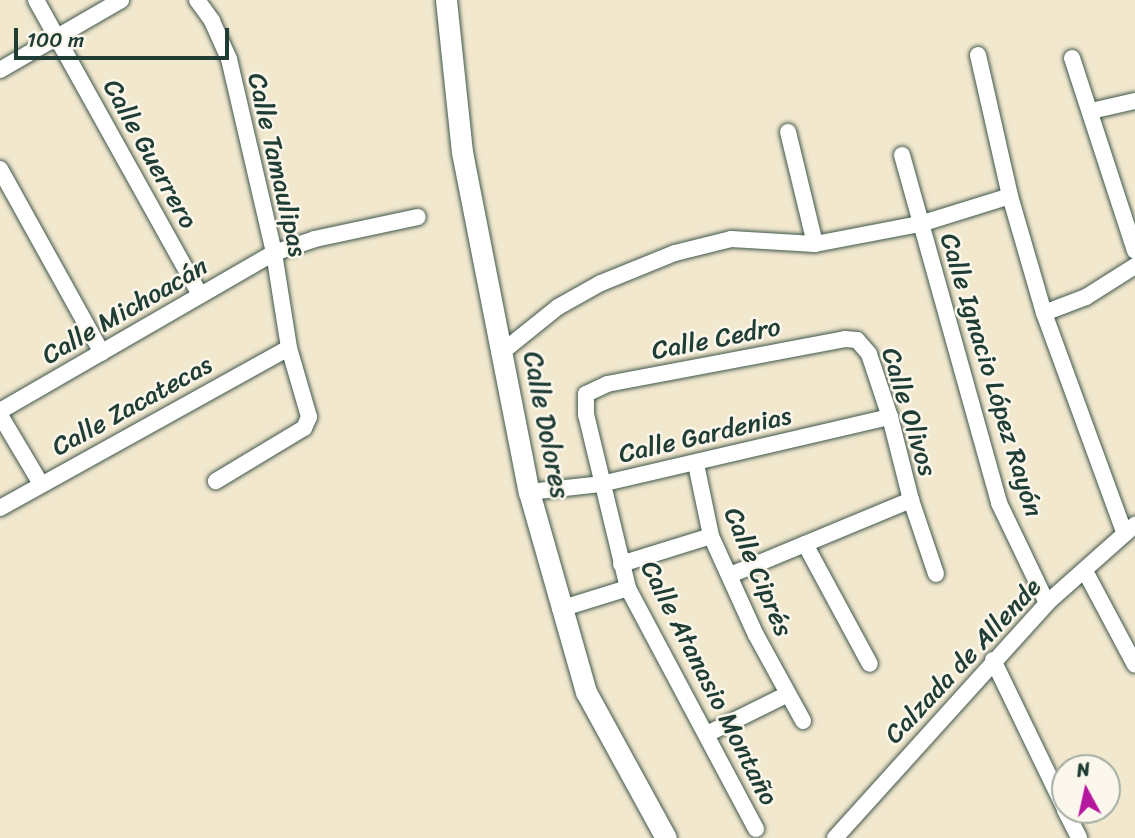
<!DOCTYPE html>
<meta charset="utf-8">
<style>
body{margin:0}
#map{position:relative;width:1135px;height:838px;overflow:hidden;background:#f2e8ce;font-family:Sriracha,sans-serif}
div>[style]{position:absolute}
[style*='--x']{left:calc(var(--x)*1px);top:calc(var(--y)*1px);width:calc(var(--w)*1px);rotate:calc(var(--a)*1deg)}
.roads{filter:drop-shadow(0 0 2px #3f574b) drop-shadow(0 0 2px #3f574b)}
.street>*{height:16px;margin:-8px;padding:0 8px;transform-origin:8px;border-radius:8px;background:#fff}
.secondary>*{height:21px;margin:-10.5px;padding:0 10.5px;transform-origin:10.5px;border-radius:10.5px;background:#fff}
span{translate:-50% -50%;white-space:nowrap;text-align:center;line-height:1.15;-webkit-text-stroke:5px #fbf7ec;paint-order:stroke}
.street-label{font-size:26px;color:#1f3d34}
.north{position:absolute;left:1051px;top:754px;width:70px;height:70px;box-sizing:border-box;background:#fbf7ec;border:2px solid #a3ada2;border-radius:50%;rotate:352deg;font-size:19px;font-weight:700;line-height:28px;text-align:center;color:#1f3d34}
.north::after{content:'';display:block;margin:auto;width:24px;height:32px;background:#b5179e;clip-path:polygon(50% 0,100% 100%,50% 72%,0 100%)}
.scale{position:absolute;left:14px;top:28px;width:215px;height:32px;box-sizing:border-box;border:4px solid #1f3d34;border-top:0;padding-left:9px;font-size:21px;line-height:24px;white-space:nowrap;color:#1f3d34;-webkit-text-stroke:5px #fbf7ec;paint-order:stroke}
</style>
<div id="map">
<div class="roads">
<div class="street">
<div style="--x:36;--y:0;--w:338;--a:60.9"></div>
<div style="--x:197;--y:0;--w:26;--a:54"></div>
<div style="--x:212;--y:21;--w:42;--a:65.9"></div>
<div style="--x:229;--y:59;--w:199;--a:76.9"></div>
<div style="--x:274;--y:253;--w:96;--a:81"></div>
<div style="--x:289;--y:348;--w:72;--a:73.8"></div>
<div style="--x:309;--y:417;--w:12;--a:114"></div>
<div style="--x:304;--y:428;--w:103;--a:148.9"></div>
<div style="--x:978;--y:55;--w:145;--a:77.2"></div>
<div style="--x:1010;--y:196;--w:122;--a:73.8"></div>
<div style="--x:1044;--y:313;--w:235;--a:69.9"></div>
<div style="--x:1072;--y:58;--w:203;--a:71.9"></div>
<div style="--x:0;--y:70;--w:140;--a:-30"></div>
<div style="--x:1091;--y:111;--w:45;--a:-12.8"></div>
<div style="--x:788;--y:132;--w:115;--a:76.4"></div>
<div style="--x:902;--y:155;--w:361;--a:74.4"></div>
<div style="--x:999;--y:503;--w:111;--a:64.4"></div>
<div style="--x:0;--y:169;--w:210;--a:61"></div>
<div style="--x:1044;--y:313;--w:45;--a:-20.9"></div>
<div style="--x:1086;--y:297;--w:58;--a:-32.3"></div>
<div style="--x:502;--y:352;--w:72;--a:-38.8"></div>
<div style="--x:558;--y:307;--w:49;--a:-29.2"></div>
<div style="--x:601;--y:283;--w:80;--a:-22.1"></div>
<div style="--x:675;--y:253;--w:58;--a:-14"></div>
<div style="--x:731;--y:239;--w:84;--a:3.4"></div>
<div style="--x:815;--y:244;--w:107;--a:-10.8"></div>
<div style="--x:920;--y:224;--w:94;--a:-17.3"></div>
<div style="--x:0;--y:411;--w:316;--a:-30"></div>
<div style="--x:274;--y:253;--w:43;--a:-18.9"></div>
<div style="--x:315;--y:239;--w:105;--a:-12.1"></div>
<div style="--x:0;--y:415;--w:80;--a:59.3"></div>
<div style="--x:696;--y:464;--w:74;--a:78.2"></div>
<div style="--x:711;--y:536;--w:109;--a:65.6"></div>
<div style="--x:756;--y:635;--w:98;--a:61.3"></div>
<div style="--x:529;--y:492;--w:72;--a:-6.3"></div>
<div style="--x:601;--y:484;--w:297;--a:-13.1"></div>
<div style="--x:0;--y:508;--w:330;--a:-29"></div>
<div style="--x:805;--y:544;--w:136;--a:61.6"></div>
<div style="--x:621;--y:564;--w:94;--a:-17.3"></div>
<div style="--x:1085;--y:571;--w:106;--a:62"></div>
<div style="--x:730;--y:575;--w:196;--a:-22.5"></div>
<div style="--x:560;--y:609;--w:71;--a:-17.2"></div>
<div style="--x:993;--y:660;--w:165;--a:64.2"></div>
<div style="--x:707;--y:734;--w:88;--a:-26.3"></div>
<div style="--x:1065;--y:810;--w:31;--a:63"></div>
<div style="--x:756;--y:829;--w:273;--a:-118"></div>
<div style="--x:628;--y:588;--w:178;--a:-103.6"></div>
<div style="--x:586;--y:415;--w:21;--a:-90"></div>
<div style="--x:586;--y:394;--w:23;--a:-25"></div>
<div style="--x:607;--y:384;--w:242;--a:-10.7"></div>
<div style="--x:845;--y:339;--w:12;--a:5"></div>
<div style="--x:857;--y:340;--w:18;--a:49"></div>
<div style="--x:869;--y:354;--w:66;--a:71.6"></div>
<div style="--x:890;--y:417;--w:86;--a:75.8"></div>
<div style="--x:911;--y:500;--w:78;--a:71.3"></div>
<div style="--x:835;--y:838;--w:316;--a:-47.9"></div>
<div style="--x:1047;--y:603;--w:118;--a:-41.6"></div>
</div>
<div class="secondary">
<div style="--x:446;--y:0;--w:153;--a:84"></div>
<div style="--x:462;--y:152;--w:347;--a:78.9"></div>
<div style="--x:529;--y:492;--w:208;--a:74.1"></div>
<div style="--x:586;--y:692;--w:166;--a:61.3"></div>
</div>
</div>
<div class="street-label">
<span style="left:150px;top:154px;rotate:61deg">Calle Guerrero</span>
<span style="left:277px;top:165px;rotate:77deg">Calle Tamaulipas</span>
<span style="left:125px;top:311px;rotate:-30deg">Calle Michoacán</span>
<span style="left:716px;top:339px;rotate:-11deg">Calle Cedro</span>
<span style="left:991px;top:375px;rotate:73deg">Calle Ignacio López Rayón</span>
<span style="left:132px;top:406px;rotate:-29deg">Calle Zacatecas</span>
<span style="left:909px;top:412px;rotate:73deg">Calle Olivos</span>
<span style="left:546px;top:425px;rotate:79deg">Calle Dolores</span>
<span style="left:705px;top:435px;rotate:-13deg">Calle Gardenias</span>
<span style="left:758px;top:572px;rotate:67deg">Calle Ciprés</span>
<span style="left:963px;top:661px;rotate:-47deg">Calzada de Allende</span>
<span style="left:709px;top:683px;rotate:63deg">Calle Atanasio Montaño</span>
</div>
<div class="north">N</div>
<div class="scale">100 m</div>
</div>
